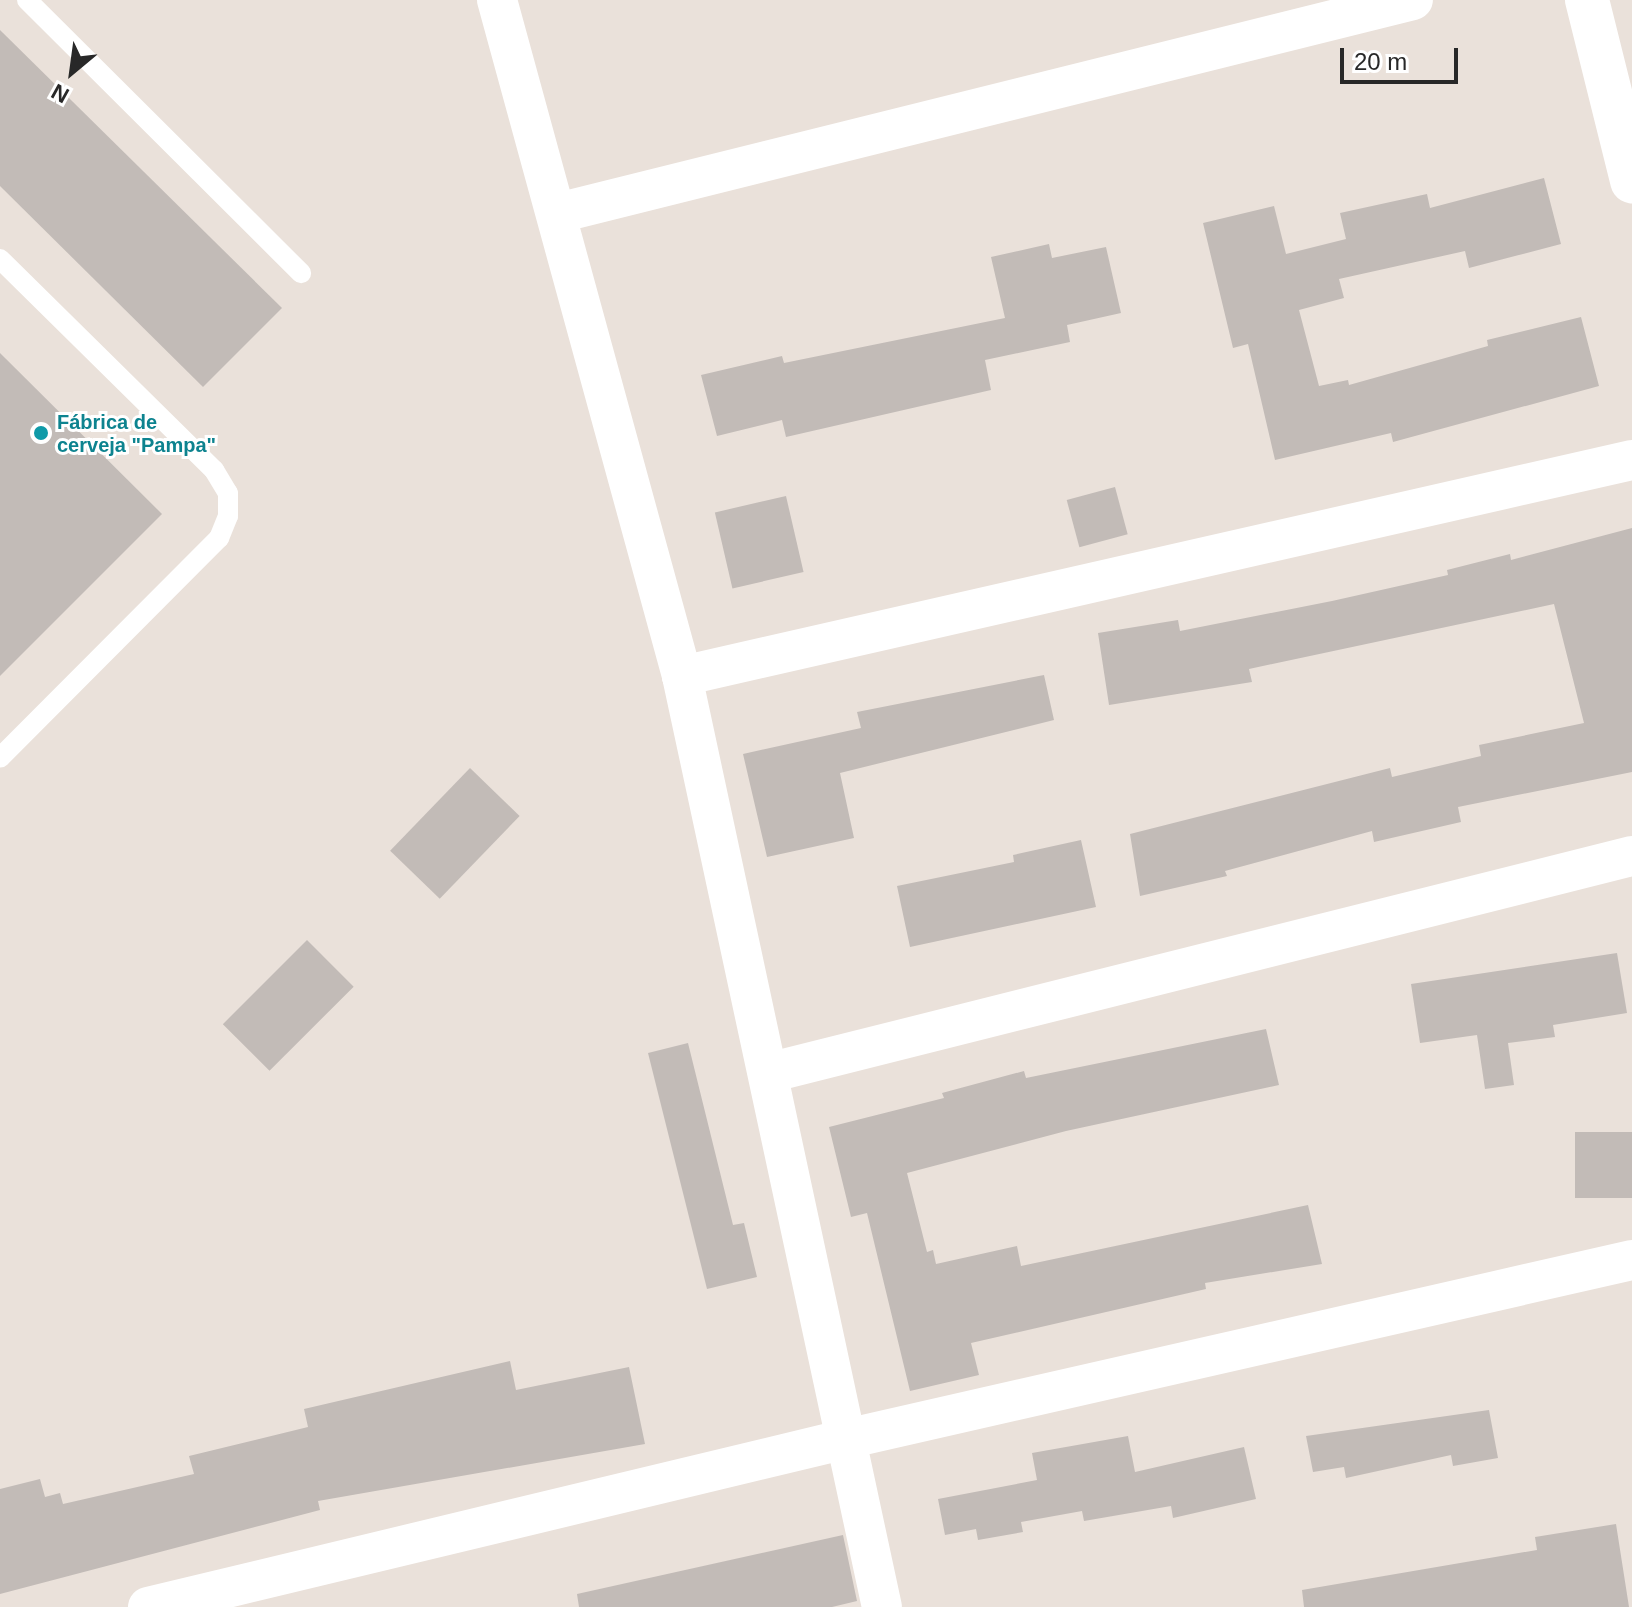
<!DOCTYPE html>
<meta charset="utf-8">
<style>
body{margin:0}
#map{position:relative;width:1632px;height:1607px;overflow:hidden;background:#eae1da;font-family:Helvetica,sans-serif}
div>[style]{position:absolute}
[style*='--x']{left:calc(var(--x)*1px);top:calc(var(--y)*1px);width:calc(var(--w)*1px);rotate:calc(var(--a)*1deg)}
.building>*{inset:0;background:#c2bbb7;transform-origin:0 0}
.lane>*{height:20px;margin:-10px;padding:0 10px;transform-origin:10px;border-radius:10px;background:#fff}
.street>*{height:40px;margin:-20px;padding:0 20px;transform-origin:20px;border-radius:20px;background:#fff}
.secondary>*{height:44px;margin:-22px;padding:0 22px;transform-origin:22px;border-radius:22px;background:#fff}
.dots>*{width:22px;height:22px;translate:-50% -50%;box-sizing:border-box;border:4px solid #fff;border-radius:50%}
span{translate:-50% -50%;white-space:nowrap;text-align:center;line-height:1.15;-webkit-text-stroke:6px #fff;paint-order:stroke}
.culture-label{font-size:20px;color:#0d838f;font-weight:700}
.left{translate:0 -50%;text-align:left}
.north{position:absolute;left:32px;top:32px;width:80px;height:80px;-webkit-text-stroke:6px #fff;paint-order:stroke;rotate:209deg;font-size:22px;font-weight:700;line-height:32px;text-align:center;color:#282828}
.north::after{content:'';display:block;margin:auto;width:28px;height:36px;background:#282828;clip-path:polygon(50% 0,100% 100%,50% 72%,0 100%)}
.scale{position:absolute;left:1340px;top:48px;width:118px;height:36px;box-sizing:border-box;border:4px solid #282828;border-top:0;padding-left:10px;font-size:24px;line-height:28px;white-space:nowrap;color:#282828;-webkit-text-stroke:6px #fff;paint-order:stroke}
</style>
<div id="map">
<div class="building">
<div style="clip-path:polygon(0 30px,282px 308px,203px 387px,0 186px)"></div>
<div style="clip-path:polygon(1544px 178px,1561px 244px,1469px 268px,1465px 251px,1339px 279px,1344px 298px,1299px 310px,1319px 386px,1348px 380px,1349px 385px,1488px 346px,1487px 340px,1581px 317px,1599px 386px,1393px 442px,1391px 433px,1275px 460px,1248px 344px,1233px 348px,1203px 223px,1274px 206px,1286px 254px,1346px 239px,1340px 213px,1427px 194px,1430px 208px)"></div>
<div style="clip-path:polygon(1049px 244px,1052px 258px,1106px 247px,1121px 313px,1067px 325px,1070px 342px,985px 360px,991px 390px,786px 437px,782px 420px,717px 436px,701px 375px,782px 356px,784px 363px,1005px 318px,991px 257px)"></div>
<div style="clip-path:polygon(0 353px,162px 514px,0 676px)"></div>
<div style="left:1115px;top:487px;width:49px;height:50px;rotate:75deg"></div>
<div style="left:786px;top:496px;width:78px;height:73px;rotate:77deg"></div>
<div style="clip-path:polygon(1632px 528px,1632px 772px,1458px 807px,1461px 822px,1374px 842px,1372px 831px,1225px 871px,1227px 876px,1140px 896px,1130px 834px,1390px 768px,1392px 777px,1481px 756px,1479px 745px,1584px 723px,1554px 604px,1249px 669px,1252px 682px,1109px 705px,1098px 633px,1178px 620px,1180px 631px,1332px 601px,1448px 575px,1447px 570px,1510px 554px,1511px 560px)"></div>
<div style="clip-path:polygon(1044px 675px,1054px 720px,840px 773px,854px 838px,767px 857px,743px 754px,861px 728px,857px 712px)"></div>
<div style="left:470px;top:768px;width:69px;height:115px;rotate:44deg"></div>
<div style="clip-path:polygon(1081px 840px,1096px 907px,910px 947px,897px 886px,1014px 862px,1013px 855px)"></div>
<div style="left:307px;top:940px;width:66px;height:119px;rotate:45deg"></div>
<div style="clip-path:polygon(1617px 953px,1627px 1013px,1553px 1025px,1555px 1037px,1508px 1043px,1514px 1085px,1485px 1089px,1477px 1035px,1420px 1043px,1411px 984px)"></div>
<div style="clip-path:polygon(1266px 1029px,1279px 1085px,1066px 1131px,907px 1173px,927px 1252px,933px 1250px,936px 1264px,1017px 1246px,1021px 1266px,1308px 1205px,1322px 1264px,1205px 1283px,1206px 1289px,971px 1343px,979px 1375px,910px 1391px,867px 1213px,851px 1217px,829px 1127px,944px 1098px,942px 1093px,1024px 1071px,1026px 1078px)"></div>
<div style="clip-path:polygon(688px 1043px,733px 1225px,744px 1223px,757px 1277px,707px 1289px,648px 1053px)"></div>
<div style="left:1632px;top:1132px;width:66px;height:57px;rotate:90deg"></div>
<div style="clip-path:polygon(510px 1361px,516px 1390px,629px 1367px,645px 1444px,318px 1501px,320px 1510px,0 1594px,0 1489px,40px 1479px,45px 1497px,60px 1493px,63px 1504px,194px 1474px,189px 1456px,308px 1427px,304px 1409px)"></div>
<div style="clip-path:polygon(1489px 1410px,1498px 1458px,1453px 1466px,1451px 1455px,1346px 1478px,1344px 1467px,1313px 1472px,1306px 1436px)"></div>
<div style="clip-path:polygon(1128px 1436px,1135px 1472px,1244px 1447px,1256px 1499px,1173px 1518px,1171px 1506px,1084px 1521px,1082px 1511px,1021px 1522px,1023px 1532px,978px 1540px,976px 1529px,945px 1535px,938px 1499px,1037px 1480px,1032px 1453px)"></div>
<div style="clip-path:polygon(1616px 1524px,1629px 1607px,1304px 1607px,1302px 1590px,1537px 1550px,1535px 1537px)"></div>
<div style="clip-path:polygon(843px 1535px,857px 1601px,832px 1607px,579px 1607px,577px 1594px)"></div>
</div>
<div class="lane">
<div style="--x:27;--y:0;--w:387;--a:44.9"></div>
<div style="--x:0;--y:259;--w:301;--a:44.6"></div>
<div style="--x:214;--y:470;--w:27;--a:59"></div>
<div style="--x:228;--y:493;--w:23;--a:90"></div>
<div style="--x:228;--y:516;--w:24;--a:112"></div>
<div style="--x:219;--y:538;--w:310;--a:134.9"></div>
</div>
<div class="street">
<div style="--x:497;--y:0;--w:701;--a:74.69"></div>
<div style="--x:682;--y:676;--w:952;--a:77.88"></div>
<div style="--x:558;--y:213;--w:881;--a:-13.99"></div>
<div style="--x:682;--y:676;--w:974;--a:-12.81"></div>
<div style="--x:768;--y:1073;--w:891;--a:-14.1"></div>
<div style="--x:148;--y:1607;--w:718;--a:-13.53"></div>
<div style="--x:846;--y:1439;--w:806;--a:-12.83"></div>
</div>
<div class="secondary">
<div style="--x:1587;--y:0;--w:187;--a:76"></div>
</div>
<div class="dots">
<div style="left:41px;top:433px;background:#0f9aa8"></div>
</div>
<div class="culture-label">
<span class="left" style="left:57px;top:434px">Fábrica de<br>cerveja "Pampa"</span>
</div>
<div class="north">N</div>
<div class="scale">20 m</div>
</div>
